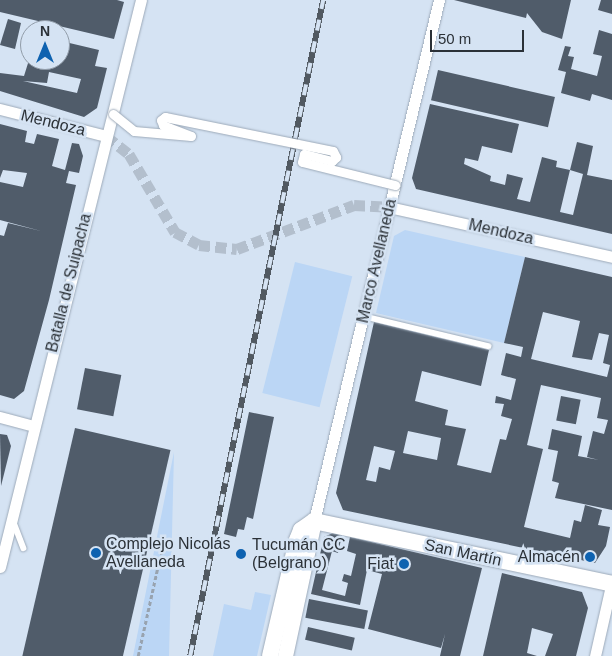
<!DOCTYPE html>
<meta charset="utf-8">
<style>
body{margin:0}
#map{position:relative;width:612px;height:656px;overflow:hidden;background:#d5e3f3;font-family:Helvetica,sans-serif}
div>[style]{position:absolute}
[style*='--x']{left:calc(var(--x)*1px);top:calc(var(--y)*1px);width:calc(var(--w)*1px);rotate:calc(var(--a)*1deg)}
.green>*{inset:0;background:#bbd6f5;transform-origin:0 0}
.building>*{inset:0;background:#505c6a;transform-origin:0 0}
.minor-tunnel>*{height:11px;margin-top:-5.5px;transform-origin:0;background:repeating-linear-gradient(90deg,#b3bfcd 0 11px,transparent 0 16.5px)}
.path>*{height:2.5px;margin-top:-1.25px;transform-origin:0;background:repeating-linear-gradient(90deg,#98a3af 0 4px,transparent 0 6.5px)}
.roads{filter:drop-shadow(0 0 1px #9daab9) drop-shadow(0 0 1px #9daab9)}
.service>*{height:5.5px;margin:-2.75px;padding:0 2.75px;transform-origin:2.75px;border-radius:2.75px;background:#fff}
.minor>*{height:11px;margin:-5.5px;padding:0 5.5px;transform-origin:5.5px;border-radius:5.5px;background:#fff}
.tertiary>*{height:15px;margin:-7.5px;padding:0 7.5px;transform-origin:7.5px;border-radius:7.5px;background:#fff}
.secondary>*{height:16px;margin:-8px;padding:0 8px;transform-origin:8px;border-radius:8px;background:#fff}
.rail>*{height:5.5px;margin-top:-2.75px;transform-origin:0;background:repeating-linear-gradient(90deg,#d5e3f3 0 11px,#515961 0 22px);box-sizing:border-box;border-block:1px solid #515961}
.bridges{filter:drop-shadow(0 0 1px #9daab9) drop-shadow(0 0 1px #9daab9)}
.pedestrian-bridge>*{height:9px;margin:-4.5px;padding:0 4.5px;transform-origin:4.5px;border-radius:4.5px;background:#fff}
.dots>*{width:14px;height:14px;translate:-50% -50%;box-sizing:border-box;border:2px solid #d5e3f3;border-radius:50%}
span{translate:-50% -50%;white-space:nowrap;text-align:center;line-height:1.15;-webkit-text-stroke:5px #d5e3f3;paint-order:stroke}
.street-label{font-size:16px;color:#2b3137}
.poi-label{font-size:16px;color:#2b3137}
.left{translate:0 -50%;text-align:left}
.right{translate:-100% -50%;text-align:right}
.north{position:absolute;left:20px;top:20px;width:50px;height:50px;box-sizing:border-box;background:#d5e3f3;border:1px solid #919ca8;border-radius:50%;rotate:0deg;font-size:14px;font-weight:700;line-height:20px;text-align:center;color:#2b3137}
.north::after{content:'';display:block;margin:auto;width:18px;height:22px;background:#0e62b0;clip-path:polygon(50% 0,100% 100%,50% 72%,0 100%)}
.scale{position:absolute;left:430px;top:30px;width:94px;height:22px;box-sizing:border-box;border:2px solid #2b3137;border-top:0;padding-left:6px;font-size:15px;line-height:18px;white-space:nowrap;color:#2b3137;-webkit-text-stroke:4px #d5e3f3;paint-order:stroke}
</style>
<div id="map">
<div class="green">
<div style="clip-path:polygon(405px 230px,525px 257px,504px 343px,376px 313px,394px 236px)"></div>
<div style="left:295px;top:262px;width:59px;height:135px;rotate:14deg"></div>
<div style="clip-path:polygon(174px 452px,169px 656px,133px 656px)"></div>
<div style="clip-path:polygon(255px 592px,271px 595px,257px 656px,213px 656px,224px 604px,251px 610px)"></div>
</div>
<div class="building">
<div style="clip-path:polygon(0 0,117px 0,124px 2px,114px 39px,0 12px)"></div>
<div style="clip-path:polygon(454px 0,571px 0,562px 39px,542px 32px,527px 13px,526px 18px)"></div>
<div style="clip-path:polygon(601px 0,612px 0,612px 14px,598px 10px)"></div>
<div style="clip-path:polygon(8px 19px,21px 23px,15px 49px,0 45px)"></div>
<div style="clip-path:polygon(599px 30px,612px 34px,612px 100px,592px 94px,590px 101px,561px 93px,566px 72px,558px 70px,565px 46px,571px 47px,568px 56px,574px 57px,571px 69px,597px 76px,602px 56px,593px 54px)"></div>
<div style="clip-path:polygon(evenodd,61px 41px,99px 50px,95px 66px,107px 68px,97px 108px,84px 117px,0 91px,0 73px,24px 76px,29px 60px,60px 60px,61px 41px,49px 72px,81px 79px,77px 93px,23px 81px,47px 83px,49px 72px)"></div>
<div style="left:438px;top:70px;width:120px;height:31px;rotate:13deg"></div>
<div style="clip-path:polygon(430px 104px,519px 124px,512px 153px,482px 146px,478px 161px,465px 158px,464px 164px,491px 176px,490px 181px,505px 185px,507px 174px,523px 178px,517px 199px,530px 202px,542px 157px,557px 161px,556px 167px,570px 170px,560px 212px,573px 215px,583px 174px,570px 170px,577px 142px,593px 146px,587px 175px,612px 180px,612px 234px,416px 189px,412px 178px)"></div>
<div style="clip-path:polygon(0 124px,27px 131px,25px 142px,34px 144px,37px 134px,59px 139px,52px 166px,65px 170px,72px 143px,79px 144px,83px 156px,79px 173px,69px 171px,66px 183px,76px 185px,49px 300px,24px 391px,14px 399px,0 395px,0 235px,4px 236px,8px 223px,41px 231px,0 220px,0 182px,23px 187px,27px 173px,3px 170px,0 178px)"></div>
<div style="clip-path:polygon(evenodd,525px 257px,612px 277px,612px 510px,555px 498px,559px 483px,552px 481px,558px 451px,548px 449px,552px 429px,582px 436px,578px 456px,599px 460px,587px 457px,593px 431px,604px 434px,608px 420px,597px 418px,601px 398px,541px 385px,527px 445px,543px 449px,524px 527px,570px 538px,574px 520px,581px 522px,585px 505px,602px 510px,598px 525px,610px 527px,606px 546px,595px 563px,343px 510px,336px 493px,374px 322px,489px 350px,481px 386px,422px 371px,415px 401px,448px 410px,445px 425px,466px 429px,457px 465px,491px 473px,500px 439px,506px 440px,512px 419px,501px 416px,504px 404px,495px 403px,496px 396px,511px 400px,516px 379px,501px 375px,506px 353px,521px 357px,523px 347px,504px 343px,525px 257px,543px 312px,580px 321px,572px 357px,592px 360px,599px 333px,609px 335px,603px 363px,610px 365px,607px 377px,531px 359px,543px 312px,525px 257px,408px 431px,441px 438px,437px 460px,403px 453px,408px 431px,525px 257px,374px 446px,395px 451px,390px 470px,379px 467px,376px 482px,366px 480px,374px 446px)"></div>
<div style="left:85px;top:368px;width:37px;height:42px;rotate:11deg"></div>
<div style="left:561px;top:396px;width:20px;height:25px;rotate:11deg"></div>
<div style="clip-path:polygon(249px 412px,274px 417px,253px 519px,247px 517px,244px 530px,238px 529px,236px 537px,224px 534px)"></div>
<div style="left:75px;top:428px;width:98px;height:234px;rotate:13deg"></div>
<div style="clip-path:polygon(0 434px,7px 435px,11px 446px,1px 486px)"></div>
<div style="clip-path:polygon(333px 533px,342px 535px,338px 553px,332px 551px,322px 590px,345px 596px,348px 583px,342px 581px,344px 574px,351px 576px,356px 554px,347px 551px,350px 537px,482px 568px,460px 656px,440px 656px,445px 634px,441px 648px,368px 629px,382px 574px,367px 570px,360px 605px,311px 594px,324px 537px)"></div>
<div style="clip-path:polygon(502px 573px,582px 592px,588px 608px,576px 656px,545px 656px,553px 634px,532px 628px,527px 653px,537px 656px,483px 656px)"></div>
<div style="left:309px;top:599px;width:60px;height:19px;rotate:11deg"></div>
<div style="left:308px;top:627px;width:48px;height:13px;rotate:13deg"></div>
</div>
<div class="minor-tunnel">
<div style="--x:106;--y:136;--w:29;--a:38"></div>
<div style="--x:129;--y:154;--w:91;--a:59.5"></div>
<div style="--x:175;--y:232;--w:27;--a:28"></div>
<div style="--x:199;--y:245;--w:38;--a:6"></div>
<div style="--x:237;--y:249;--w:125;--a:-20.6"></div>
<div style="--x:354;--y:205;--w:35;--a:3"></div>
</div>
<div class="path">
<div style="--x:138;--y:656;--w:111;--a:-77.5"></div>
</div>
<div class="roads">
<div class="service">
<div style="--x:363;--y:316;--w:129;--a:13.5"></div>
<div style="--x:13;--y:520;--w:30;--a:69"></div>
</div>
<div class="minor">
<div style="--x:0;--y:109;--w:109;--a:14.3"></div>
<div style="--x:389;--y:207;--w:229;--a:12.6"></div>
<div style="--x:0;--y:417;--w:34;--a:15"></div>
<div style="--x:314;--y:521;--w:536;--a:-76.51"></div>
<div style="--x:0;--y:567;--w:584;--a:-76.04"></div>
<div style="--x:595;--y:656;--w:77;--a:-77.2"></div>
</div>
<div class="tertiary">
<div style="--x:285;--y:656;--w:138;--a:-77.9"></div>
</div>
<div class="secondary">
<div style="--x:270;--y:656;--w:119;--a:-76.9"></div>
<div style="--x:297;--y:540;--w:11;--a:-68"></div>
<div style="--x:301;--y:530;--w:16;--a:-35"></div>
<div style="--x:314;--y:521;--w:305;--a:11.9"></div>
</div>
</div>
<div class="rail">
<div style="--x:190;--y:656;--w:669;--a:-78.54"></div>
</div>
<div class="bridges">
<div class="pedestrian-bridge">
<div style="--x:113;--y:114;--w:27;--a:39"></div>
<div style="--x:134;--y:131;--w:57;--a:5"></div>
<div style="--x:191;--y:136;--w:30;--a:-159"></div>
<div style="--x:163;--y:125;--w:5;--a:-112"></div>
<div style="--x:161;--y:120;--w:5;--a:-37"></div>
<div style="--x:165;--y:117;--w:171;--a:11.4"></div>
<div style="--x:333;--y:151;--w:7;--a:63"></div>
<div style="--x:336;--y:157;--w:6;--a:135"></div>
<div style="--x:332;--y:161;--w:29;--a:-166"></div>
<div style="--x:304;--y:154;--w:8;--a:104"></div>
<div style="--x:302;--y:162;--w:96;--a:13.9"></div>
</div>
</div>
<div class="dots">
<div style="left:96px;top:553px;background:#0e62b0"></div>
<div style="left:241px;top:554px;background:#0e62b0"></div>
<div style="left:590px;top:557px;background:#0e62b0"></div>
<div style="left:404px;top:564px;background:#0e62b0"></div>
</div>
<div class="street-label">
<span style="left:53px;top:123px;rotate:14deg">Mendoza</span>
<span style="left:501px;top:232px;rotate:13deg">Mendoza</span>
<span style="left:377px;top:261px;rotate:-77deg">Marco Avellaneda</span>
<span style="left:69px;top:283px;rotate:-76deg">Batalla de Suipacha</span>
<span style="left:463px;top:553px;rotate:12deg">San Martín</span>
</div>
<div class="poi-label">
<span class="left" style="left:106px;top:553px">Complejo Nicolás<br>Avellaneda</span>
<span class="left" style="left:252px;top:554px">Tucumán CC<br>(Belgrano)</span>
<span class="right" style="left:580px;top:557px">Almacén</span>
<span class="right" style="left:394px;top:564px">Fiat</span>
</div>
<div class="north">N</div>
<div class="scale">50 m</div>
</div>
